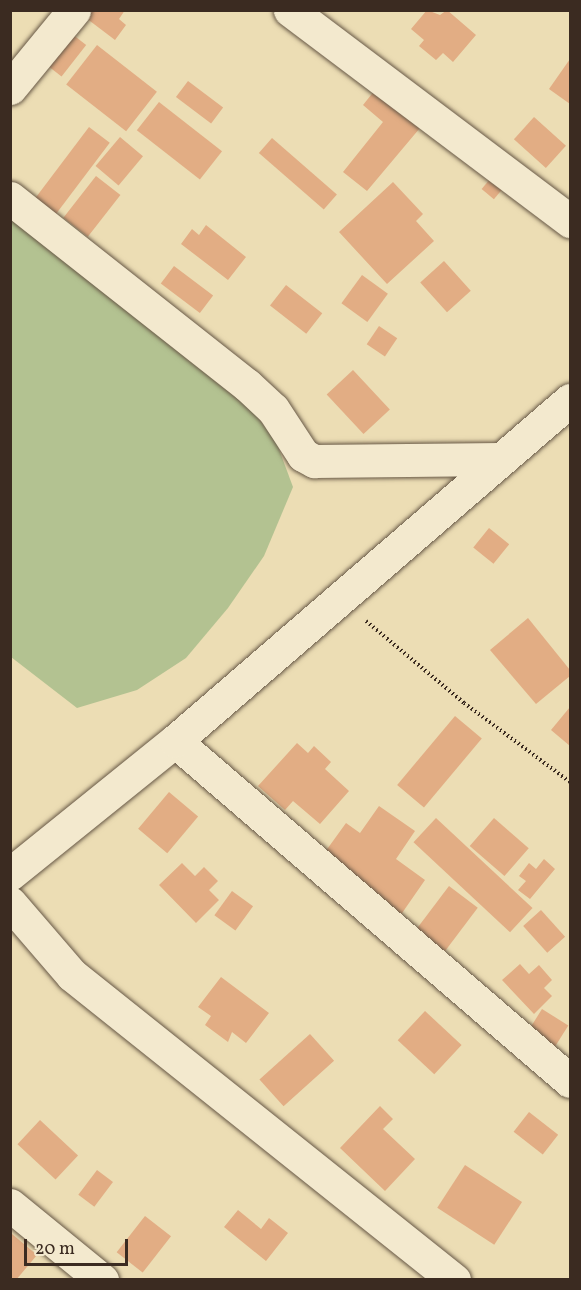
<!DOCTYPE html>
<style>
body{margin:0}
#map{position:relative;width:581px;height:1290px;overflow:hidden;background:#ecddb4;font-family:Vollkorn,serif}
div>[style]{position:absolute}
[style*='--x']{left:calc(var(--x)*1px);top:calc(var(--y)*1px);width:calc(var(--w)*1px);rotate:calc(var(--a)*1deg)}
.green>*{inset:0;background:#b3c291}
.building>*{inset:0;background:#e2ad84;transform-origin:0 0}
.path>*{height:4px;margin-top:-2px;transform-origin:0;background:repeating-linear-gradient(90deg,#3b2b21 0 1.5px,transparent 0 4.5px)}
.roads{filter:drop-shadow(0 0 2px #675846) drop-shadow(0 0 2px #675846)}
.minor>*{height:33px;margin:-16.5px;padding:0 16.5px;transform-origin:16.5px;border-radius:16.5px;background:#f3e9ce}
.tertiary>*{height:33px;margin:-16.5px;padding:0 16.5px;transform-origin:16.5px;border-radius:16.5px;background:#f3e9ce}
span{translate:-50% -50%;white-space:nowrap;text-align:center;line-height:1.15;-webkit-text-stroke:6px #f3e9ce;paint-order:stroke}
.frame{position:absolute;inset:0;border:12px solid #3b2b21;pointer-events:none}
.scale{position:absolute;left:24px;top:1239px;width:104px;height:27px;box-sizing:border-box;border:3px solid #3b2b21;border-top:0;padding-left:8px;font-size:18px;line-height:21px;white-space:nowrap;color:#3b2b21;-webkit-text-stroke:4px #f3e9ce;paint-order:stroke}
</style>
<div id="map">
<div class="green">
<div style="clip-path:polygon(10px 219px,254px 412px,277px 444px,293px 487px,264px 556px,228px 608px,186px 658px,137px 690px,77px 708px,11px 657px)"></div>
</div>
<div class="building">
<div style="clip-path:polygon(91px 10px,125px 10px,119px 19px,126px 25px,115px 40px,86px 18px)"></div>
<div style="clip-path:polygon(427px 10px,440px 15px,447px 10px,476px 35px,453px 62px,443px 53px,436px 60px,419px 46px,424px 40px,411px 29px)"></div>
<div style="left:72px;top:34px;width:18px;height:40px;rotate:38deg"></div>
<div style="left:97px;top:45px;width:76px;height:50px;rotate:38deg"></div>
<div style="clip-path:polygon(570px 59px,570px 104px,549px 89px)"></div>
<div style="left:188px;top:81px;width:44px;height:20px;rotate:37deg"></div>
<div style="clip-path:polygon(379px 85px,425px 122px,367px 191px,343px 172px,383px 122px,363px 105px)"></div>
<div style="left:159px;top:102px;width:80px;height:36px;rotate:38deg"></div>
<div style="left:534px;top:117px;width:43px;height:30px;rotate:42deg"></div>
<div style="left:89px;top:127px;width:26px;height:95px;rotate:37deg"></div>
<div style="left:120px;top:137px;width:30px;height:38px;rotate:40deg"></div>
<div style="left:272px;top:138px;width:86px;height:20px;rotate:41deg"></div>
<div style="left:96px;top:176px;width:31px;height:53px;rotate:38deg"></div>
<div style="left:490px;top:179px;width:16px;height:13px;rotate:40deg"></div>
<div style="clip-path:polygon(393px 182px,423px 214px,416px 221px,434px 241px,387px 284px,339px 232px)"></div>
<div style="clip-path:polygon(206px 225px,246px 257px,228px 280px,181px 244px,192px 229px,199px 235px)"></div>
<div style="left:444px;top:261px;width:40px;height:32px;rotate:48deg"></div>
<div style="left:174px;top:266px;width:49px;height:22px;rotate:37deg"></div>
<div style="left:362px;top:275px;width:32px;height:35px;rotate:36deg"></div>
<div style="left:286px;top:285px;width:46px;height:26px;rotate:38deg"></div>
<div style="left:379px;top:326px;width:22px;height:22px;rotate:34deg"></div>
<div style="left:353px;top:370px;width:54px;height:36px;rotate:47deg"></div>
<div style="left:489px;top:528px;width:26px;height:25px;rotate:39deg"></div>
<div style="clip-path:polygon(528px 618px,570px 670px,570px 676px,536px 704px,490px 650px)"></div>
<div style="clip-path:polygon(570px 707px,570px 746px,551px 730px)"></div>
<div style="left:455px;top:716px;width:35px;height:90px;rotate:40deg"></div>
<div style="clip-path:polygon(297px 743px,308px 753px,314px 746px,331px 762px,325px 769px,349px 791px,320px 824px,293px 801px,285px 810px,258px 786px)"></div>
<div style="left:169px;top:792px;width:38px;height:48px;rotate:40deg"></div>
<div style="clip-path:polygon(379px 806px,415px 831px,396px 859px,425px 880px,400px 916px,320px 859px,346px 823px,360px 833px)"></div>
<div style="left:436px;top:818px;width:132px;height:33px;rotate:43deg"></div>
<div style="left:494px;top:818px;width:46px;height:37px;rotate:41deg"></div>
<div style="clip-path:polygon(544px 859px,555px 869px,530px 899px,518px 890px,526px 881px,519px 876px,529px 863px,536px 869px)"></div>
<div style="clip-path:polygon(182px 863px,195px 876px,204px 867px,218px 881px,209px 890px,219px 900px,196px 923px,159px 885px)"></div>
<div style="left:449px;top:886px;width:36px;height:58px;rotate:37deg"></div>
<div style="left:232px;top:891px;width:26px;height:30px;rotate:36deg"></div>
<div style="left:541px;top:910px;width:36px;height:24px;rotate:48deg"></div>
<div style="clip-path:polygon(520px 964px,529px 974px,539px 965px,552px 980px,544px 988px,552px 996px,534px 1014px,502px 980px)"></div>
<div style="clip-path:polygon(221px 977px,269px 1013px,246px 1043px,232px 1032px,228px 1042px,205px 1025px,211px 1016px,198px 1007px)"></div>
<div style="left:542px;top:1009px;width:31px;height:26px;rotate:32deg"></div>
<div style="left:425px;top:1011px;width:50px;height:40px;rotate:43deg"></div>
<div style="left:310px;top:1034px;width:36px;height:68px;rotate:48deg"></div>
<div style="clip-path:polygon(380px 1106px,393px 1119px,383px 1129px,415px 1159px,385px 1191px,340px 1148px)"></div>
<div style="left:529px;top:1112px;width:37px;height:25px;rotate:38deg"></div>
<div style="left:40px;top:1120px;width:52px;height:33px;rotate:43deg"></div>
<div style="left:465px;top:1165px;width:68px;height:51px;rotate:33deg"></div>
<div style="left:97px;top:1170px;width:20px;height:31px;rotate:37deg"></div>
<div style="clip-path:polygon(238px 1210px,261px 1229px,269px 1218px,288px 1233px,266px 1261px,224px 1227px)"></div>
<div style="left:145px;top:1216px;width:33px;height:46px;rotate:38deg"></div>
<div style="clip-path:polygon(12px 1234px,37px 1255px,16px 1280px,10px 1280px)"></div>
</div>
<div class="path">
<div style="--x:366;--y:621;--w:128;--a:39.9"></div>
<div style="--x:464;--y:703;--w:132;--a:36.7"></div>
</div>
<div class="roads">
<div class="minor">
<div style="--x:290;--y:10;--w:351;--a:37"></div>
<div style="--x:10;--y:88;--w:101;--a:-50.6"></div>
<div style="--x:10;--y:198;--w:302;--a:38.3"></div>
<div style="--x:247;--y:385;--w:35;--a:43"></div>
<div style="--x:273;--y:409;--w:55;--a:56.9"></div>
<div style="--x:303;--y:455;--w:13;--a:29"></div>
<div style="--x:314;--y:461;--w:187;--a:-0.6"></div>
<div style="--x:175;--y:741;--w:521;--a:40.72"></div>
<div style="--x:10;--y:903;--w:95;--a:49.3"></div>
<div style="--x:72;--y:975;--w:489;--a:38.6"></div>
<div style="--x:10;--y:1205;--w:119;--a:39.2"></div>
</div>
<div class="tertiary">
<div style="--x:10;--y:874;--w:212;--a:-38.9"></div>
<div style="--x:175;--y:741;--w:522;--a:-40.8"></div>
</div>
</div>
<div class="frame"></div>
<div class="scale">20 m</div>
</div>
